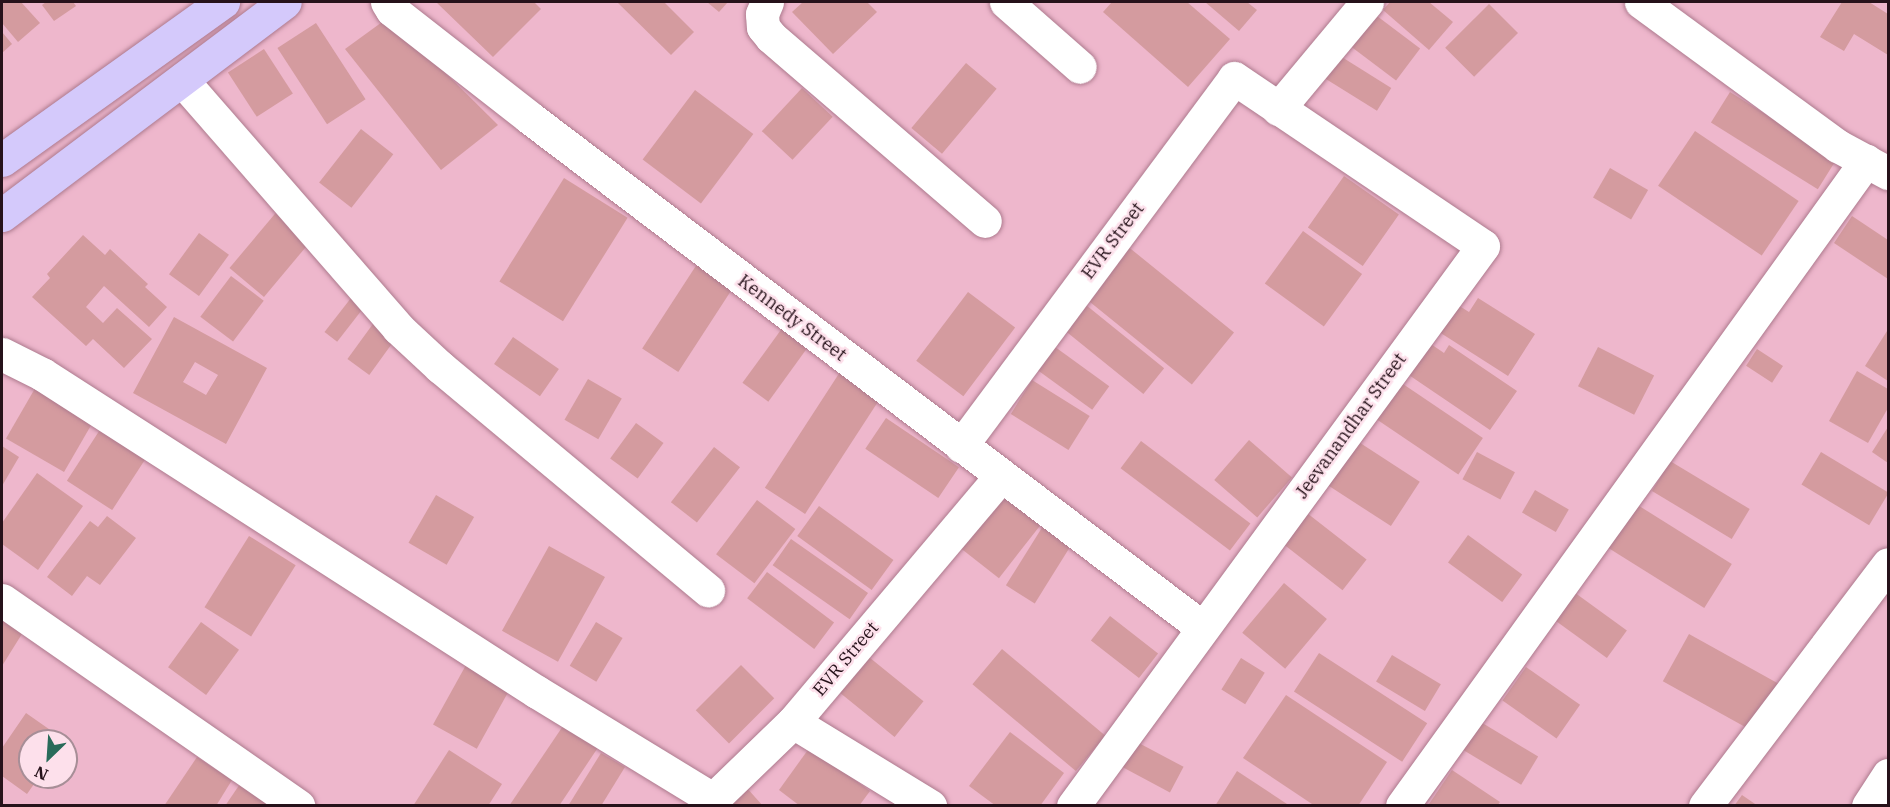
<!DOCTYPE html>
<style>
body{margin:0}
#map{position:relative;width:1890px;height:807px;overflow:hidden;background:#eeb7cc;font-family:"IBM Plex Serif",serif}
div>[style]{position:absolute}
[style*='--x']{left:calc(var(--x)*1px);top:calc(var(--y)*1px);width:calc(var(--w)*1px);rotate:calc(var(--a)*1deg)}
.building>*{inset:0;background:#d49b9f;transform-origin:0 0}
.roads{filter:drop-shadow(0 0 2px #ad7a8e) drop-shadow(0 0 2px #ad7a8e)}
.minor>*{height:33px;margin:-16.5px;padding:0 16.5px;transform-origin:16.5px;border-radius:16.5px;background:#fff}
.primary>*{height:33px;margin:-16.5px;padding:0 16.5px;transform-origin:16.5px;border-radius:16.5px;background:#d4c9fb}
span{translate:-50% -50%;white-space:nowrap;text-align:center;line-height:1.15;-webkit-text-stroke:5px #fde0eb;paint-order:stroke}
.street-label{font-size:18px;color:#26121a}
.frame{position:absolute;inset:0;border:3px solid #26121a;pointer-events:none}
.north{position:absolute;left:18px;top:729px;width:60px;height:60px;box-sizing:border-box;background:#fde0eb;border:2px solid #a78e97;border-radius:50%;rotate:205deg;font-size:16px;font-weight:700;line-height:24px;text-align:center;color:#26121a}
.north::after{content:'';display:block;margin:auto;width:21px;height:27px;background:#296b5a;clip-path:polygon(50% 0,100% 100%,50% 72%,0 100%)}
</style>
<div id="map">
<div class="building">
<div style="clip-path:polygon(2px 2px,21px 2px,40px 23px,18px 42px,2px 23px)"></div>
<div style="clip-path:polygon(46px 2px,73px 2px,76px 6px,54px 21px,42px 5px)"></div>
<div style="clip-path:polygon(436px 2px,534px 2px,541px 9px,493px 57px)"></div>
<div style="clip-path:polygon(617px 2px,664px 2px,694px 32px,671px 55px)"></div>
<div style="clip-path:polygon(707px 2px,728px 2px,719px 12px)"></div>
<div style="clip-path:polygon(803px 2px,867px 2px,877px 12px,833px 54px,792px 12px)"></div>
<div style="clip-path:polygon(1112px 2px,1187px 2px,1230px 39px,1188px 87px,1103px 12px)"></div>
<div style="clip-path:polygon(1205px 2px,1247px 2px,1257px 10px,1239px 31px)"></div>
<div style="clip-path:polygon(1390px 2px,1429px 2px,1453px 22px,1429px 50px,1383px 10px)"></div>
<div style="clip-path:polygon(1842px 2px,1869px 2px,1888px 14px,1888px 55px,1854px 34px,1844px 51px,1820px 37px)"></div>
<div style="left:1489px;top:4px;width:41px;height:62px;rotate:45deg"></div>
<div style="left:1373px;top:13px;width:59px;height:40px;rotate:37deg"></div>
<div style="clip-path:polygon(389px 17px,498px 125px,441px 170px,345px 49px)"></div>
<div style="left:316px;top:23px;width:91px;height:46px;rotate:57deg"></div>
<div style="clip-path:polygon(2px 32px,12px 44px,2px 53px)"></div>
<div style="left:264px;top:49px;width:53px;height:43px;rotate:57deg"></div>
<div style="left:1337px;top:54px;width:64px;height:27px;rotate:32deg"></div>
<div style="left:966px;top:63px;width:40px;height:85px;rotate:40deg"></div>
<div style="left:802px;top:88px;width:42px;height:59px;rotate:43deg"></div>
<div style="left:695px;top:90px;width:73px;height:87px;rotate:37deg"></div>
<div style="left:1730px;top:92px;width:126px;height:36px;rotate:32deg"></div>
<div style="left:361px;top:129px;width:41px;height:68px;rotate:38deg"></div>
<div style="left:1695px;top:131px;width:125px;height:66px;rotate:34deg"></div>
<div style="left:1610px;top:168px;width:44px;height:34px;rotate:30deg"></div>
<div style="left:1344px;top:176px;width:67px;height:63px;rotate:35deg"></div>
<div style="left:564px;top:178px;width:75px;height:122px;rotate:32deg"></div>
<div style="left:279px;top:209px;width:45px;height:77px;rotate:40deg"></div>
<div style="clip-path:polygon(1852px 216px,1888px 240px,1888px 279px,1834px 243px)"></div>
<div style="left:1303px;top:231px;width:73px;height:65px;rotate:36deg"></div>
<div style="left:199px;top:233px;width:37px;height:51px;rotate:36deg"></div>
<div style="clip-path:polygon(83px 235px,105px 255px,110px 249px,148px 284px,145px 287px,167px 307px,149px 327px,104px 286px,86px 307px,103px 323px,117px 308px,152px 339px,124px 368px,93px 339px,86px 346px,32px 297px,50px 278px,47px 274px)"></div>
<div style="left:1126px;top:245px;width:139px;height:67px;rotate:39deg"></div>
<div style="left:701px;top:258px;width:43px;height:108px;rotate:33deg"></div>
<div style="left:231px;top:276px;width:41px;height:51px;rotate:37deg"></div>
<div style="left:968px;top:292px;width:59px;height:86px;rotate:37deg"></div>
<div style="left:351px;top:298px;width:16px;height:43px;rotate:38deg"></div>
<div style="clip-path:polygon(1478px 298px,1535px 334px,1508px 376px,1436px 330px,1453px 302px,1469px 312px)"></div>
<div style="left:1081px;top:301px;width:107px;height:33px;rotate:39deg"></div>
<div style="clip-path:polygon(evenodd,174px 317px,267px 368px,226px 444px,133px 393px,174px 317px,195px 362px,218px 375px,206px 395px,183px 382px,195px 362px)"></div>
<div style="left:378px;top:317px;width:27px;height:52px;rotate:36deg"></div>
<div style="left:783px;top:327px;width:32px;height:69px;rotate:36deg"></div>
<div style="clip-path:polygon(1887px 331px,1888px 332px,1888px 381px,1865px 366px)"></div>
<div style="left:513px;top:337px;width:56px;height:33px;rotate:35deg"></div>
<div style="clip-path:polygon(1422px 338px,1444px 353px,1449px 345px,1517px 391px,1490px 430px,1400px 369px)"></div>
<div style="left:1051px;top:344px;width:72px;height:29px;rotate:36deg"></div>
<div style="left:1598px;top:347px;width:63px;height:44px;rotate:27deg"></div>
<div style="left:1757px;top:349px;width:31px;height:20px;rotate:33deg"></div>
<div style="clip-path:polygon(1857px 371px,1888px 389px,1888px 408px,1868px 443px,1829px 421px)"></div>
<div style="left:840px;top:372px;width:48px;height:138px;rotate:33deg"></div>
<div style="left:41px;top:378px;width:67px;height:70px;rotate:30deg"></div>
<div style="left:588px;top:379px;width:39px;height:47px;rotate:30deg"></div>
<div style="left:1032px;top:380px;width:68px;height:40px;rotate:32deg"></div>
<div style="left:1400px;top:382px;width:100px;height:44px;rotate:34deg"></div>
<div style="left:886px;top:418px;width:88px;height:37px;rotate:34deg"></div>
<div style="left:105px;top:422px;width:54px;height:70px;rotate:33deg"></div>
<div style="left:636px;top:423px;width:34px;height:44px;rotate:36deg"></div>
<div style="clip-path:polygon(1888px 427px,1888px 463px,1872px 452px)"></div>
<div style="left:1351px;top:437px;width:82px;height:53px;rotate:33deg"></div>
<div style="left:1249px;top:440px;width:57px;height:53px;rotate:41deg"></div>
<div style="left:1141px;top:441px;width:137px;height:34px;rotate:37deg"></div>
<div style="clip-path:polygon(2px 446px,19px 457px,2px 486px)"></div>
<div style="left:714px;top:447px;width:33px;height:70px;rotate:38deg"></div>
<div style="left:1477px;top:452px;width:43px;height:31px;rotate:28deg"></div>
<div style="left:1821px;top:452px;width:79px;height:38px;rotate:31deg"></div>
<div style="left:1670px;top:461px;width:93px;height:35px;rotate:31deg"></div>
<div style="clip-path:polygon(37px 473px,83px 506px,38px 570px,2px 544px,2px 523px)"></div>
<div style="left:1535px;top:490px;width:39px;height:26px;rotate:30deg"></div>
<div style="left:1000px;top:494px;width:51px;height:67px;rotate:38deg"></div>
<div style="left:436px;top:495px;width:44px;height:55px;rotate:30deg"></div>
<div style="left:757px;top:500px;width:48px;height:68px;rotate:37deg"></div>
<div style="left:1636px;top:504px;width:113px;height:52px;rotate:32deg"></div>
<div style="left:819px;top:506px;width:92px;height:37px;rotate:36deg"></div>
<div style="left:1298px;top:506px;width:87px;height:39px;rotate:38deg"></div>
<div style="clip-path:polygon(107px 516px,136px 538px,100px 585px,87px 576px,72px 596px,47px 577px,90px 521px,98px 527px)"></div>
<div style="left:1043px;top:526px;width:34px;height:70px;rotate:32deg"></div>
<div style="left:1468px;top:535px;width:67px;height:34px;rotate:36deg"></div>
<div style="left:249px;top:536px;width:55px;height:84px;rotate:32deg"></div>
<div style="left:791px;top:539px;width:94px;height:32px;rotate:35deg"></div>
<div style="left:549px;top:546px;width:64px;height:97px;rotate:29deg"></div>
<div style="left:767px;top:572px;width:84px;height:33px;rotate:37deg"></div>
<div style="left:1284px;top:583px;width:56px;height:65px;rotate:40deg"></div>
<div style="left:1567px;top:587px;width:74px;height:34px;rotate:36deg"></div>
<div style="clip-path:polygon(2px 603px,30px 621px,2px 666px)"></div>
<div style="left:1110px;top:616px;width:61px;height:31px;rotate:38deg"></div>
<div style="left:201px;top:622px;width:47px;height:56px;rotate:36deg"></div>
<div style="left:596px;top:622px;width:31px;height:51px;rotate:31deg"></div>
<div style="left:1689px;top:634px;width:103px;height:54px;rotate:29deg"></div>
<div style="left:859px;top:649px;width:83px;height:46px;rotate:39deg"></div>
<div style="left:1002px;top:649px;width:135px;height:46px;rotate:40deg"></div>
<div style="left:1319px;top:653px;width:129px;height:46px;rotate:33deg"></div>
<div style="left:1392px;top:655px;width:57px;height:31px;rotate:31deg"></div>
<div style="left:1241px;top:658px;width:28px;height:37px;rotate:32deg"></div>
<div style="left:466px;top:665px;width:50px;height:68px;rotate:29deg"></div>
<div style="left:741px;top:665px;width:47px;height:64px;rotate:45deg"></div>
<div style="left:1526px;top:667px;width:66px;height:41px;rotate:35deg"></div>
<div style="clip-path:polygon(1286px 695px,1387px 762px,1358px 806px,1315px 806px,1243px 758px)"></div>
<div style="clip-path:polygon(26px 713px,66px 741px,30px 741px,30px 777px,39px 777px,27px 794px,2px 776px,2px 748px)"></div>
<div style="left:1479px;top:721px;width:69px;height:33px;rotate:31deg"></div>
<div style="clip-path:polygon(565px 723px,599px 746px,559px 806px,509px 806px)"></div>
<div style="clip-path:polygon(1010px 732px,1064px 773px,1040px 806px,996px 806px,969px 786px)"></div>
<div style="left:1135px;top:741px;width:55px;height:29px;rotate:28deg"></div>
<div style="clip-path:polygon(810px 747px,870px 791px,859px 806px,800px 806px,779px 790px)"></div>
<div style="clip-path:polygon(449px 750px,502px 784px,488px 806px,413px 806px)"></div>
<div style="clip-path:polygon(601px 753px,625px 767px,601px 806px,568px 806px)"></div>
<div style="clip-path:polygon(197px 757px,232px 780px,216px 806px,164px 806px)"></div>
<div style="clip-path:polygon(1452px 770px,1500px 802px,1497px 806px,1429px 804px)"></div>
<div style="clip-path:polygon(1237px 771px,1290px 806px,1215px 806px)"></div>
<div style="clip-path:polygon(242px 781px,276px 806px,225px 806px)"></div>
<div style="clip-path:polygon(746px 787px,763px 806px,732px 806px)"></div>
<div style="clip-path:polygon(1742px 795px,1758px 806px,1734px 806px)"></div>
</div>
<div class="roads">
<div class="minor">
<div style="--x:387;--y:2;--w:9;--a:58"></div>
<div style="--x:392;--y:10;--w:175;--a:38"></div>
<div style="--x:530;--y:118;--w:844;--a:37.15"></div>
<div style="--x:767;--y:2;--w:13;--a:113"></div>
<div style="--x:762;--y:14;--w:13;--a:86"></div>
<div style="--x:763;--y:27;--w:13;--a:51"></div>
<div style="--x:771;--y:37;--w:282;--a:40.7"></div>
<div style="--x:1006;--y:2;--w:98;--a:41.3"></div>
<div style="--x:1641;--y:2;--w:244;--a:36.2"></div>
<div style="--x:1838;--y:146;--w:57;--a:28.4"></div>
<div style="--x:182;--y:80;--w:329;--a:48.9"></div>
<div style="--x:398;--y:328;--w:57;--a:42.9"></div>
<div style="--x:440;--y:367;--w:349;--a:39.8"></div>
<div style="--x:1278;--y:109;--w:139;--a:-50.2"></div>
<div style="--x:2;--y:354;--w:45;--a:26.6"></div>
<div style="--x:42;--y:374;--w:588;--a:32.72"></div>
<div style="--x:537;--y:692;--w:205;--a:31.4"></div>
<div style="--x:961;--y:446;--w:458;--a:-53.4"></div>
<div style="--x:1234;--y:78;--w:300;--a:34"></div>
<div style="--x:1483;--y:246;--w:694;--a:126.21"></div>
<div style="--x:2;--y:600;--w:361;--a:34.8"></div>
<div style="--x:793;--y:722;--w:161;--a:31.5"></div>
<div style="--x:706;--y:806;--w:121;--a:-44"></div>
<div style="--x:793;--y:722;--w:322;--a:-49.8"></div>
<div style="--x:1402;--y:806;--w:795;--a:-54.27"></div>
<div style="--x:1705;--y:806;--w:303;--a:-52.9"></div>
<div style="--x:1868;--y:806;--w:37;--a:-57"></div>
</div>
<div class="primary">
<div style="--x:2;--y:160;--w:272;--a:-35.6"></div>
<div style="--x:2;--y:215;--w:354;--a:-37"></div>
</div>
</div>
<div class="street-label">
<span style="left:1113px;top:241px;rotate:-53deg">EVR Street</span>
<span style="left:792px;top:318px;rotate:37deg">Kennedy Street</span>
<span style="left:1351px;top:426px;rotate:-54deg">Jeevanandhar Street</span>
<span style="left:846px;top:659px;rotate:-50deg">EVR Street</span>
</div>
<div class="frame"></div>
<div class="north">N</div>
</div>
